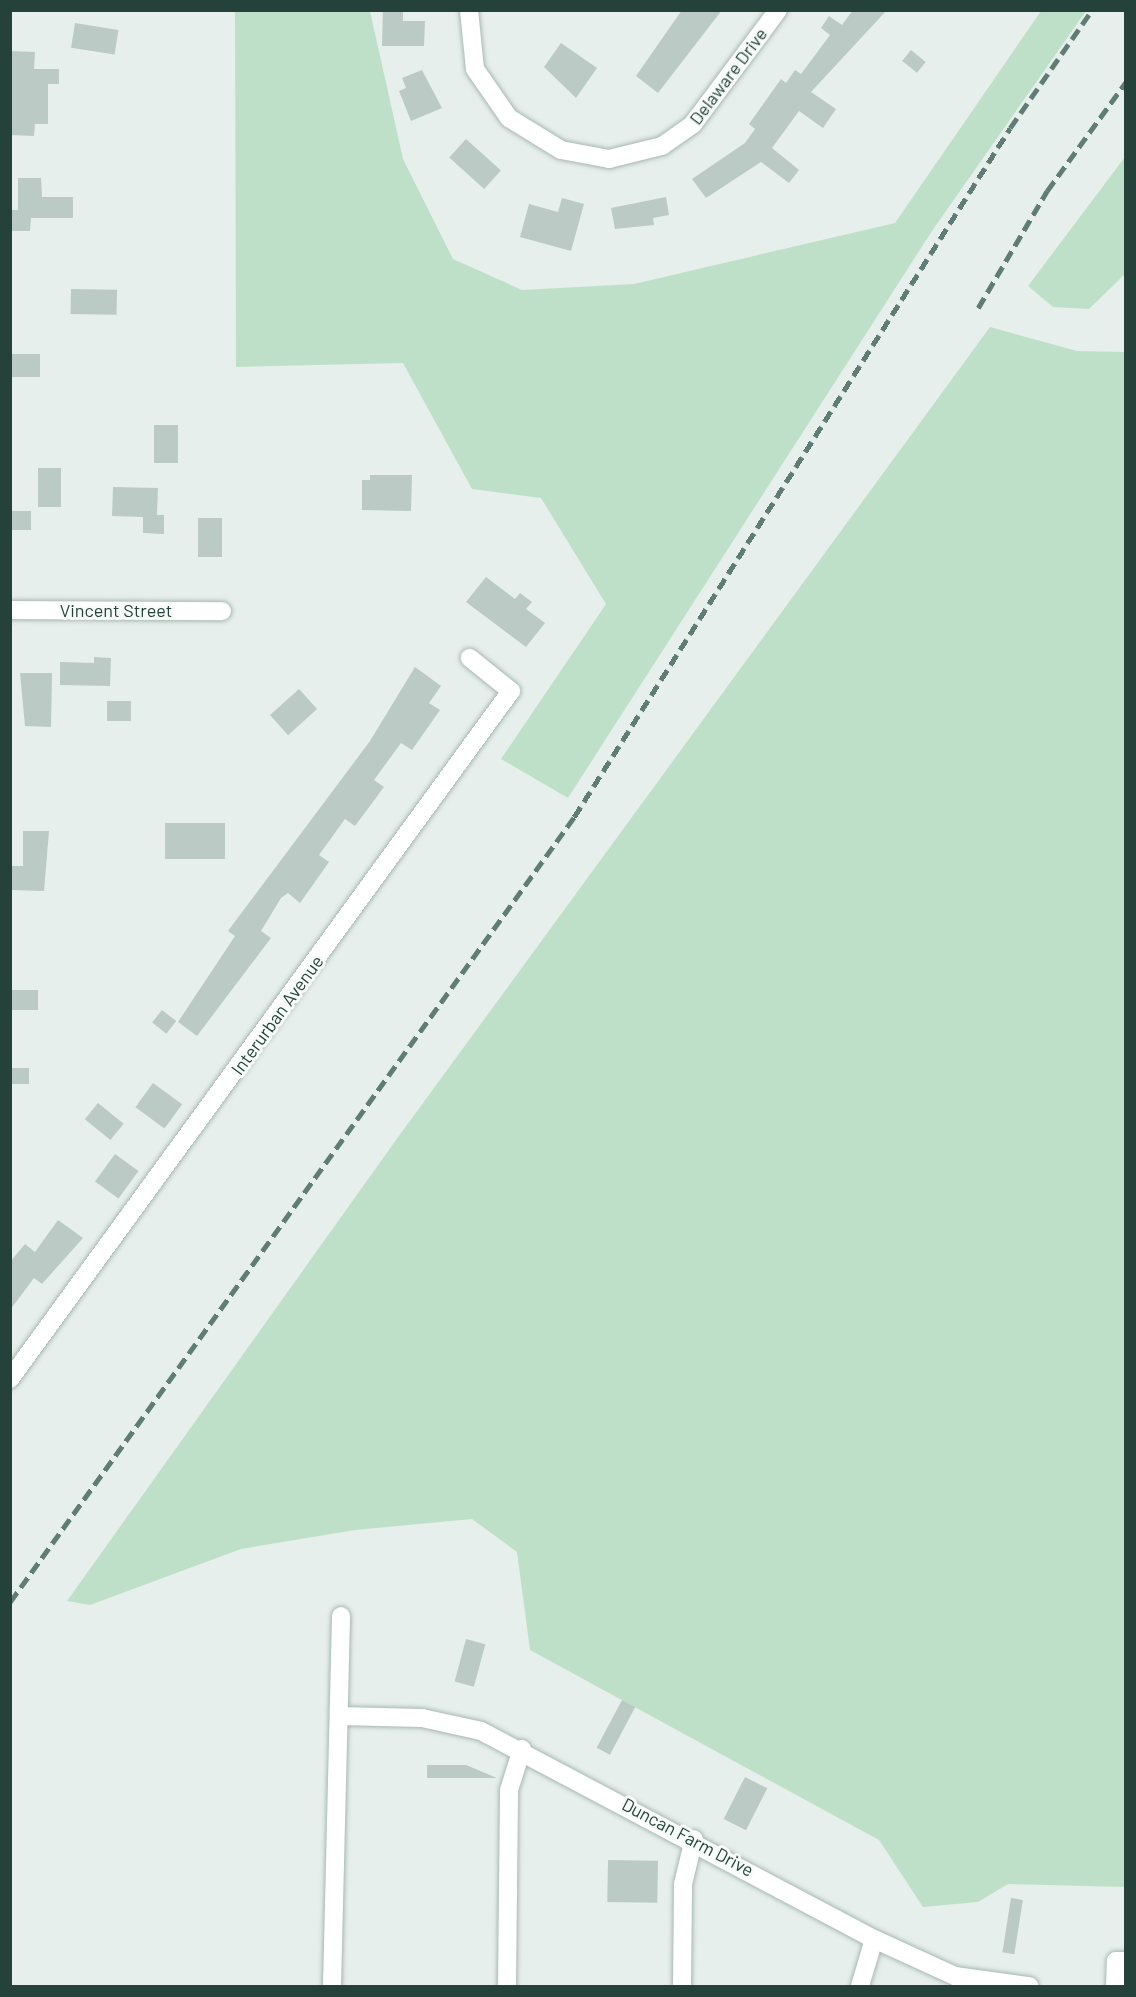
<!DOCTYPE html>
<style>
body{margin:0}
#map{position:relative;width:1136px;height:1997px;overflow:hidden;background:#e6efeb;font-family:Barlow,sans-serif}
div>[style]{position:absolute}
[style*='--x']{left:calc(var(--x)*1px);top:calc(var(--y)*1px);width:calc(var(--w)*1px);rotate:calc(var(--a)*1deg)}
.green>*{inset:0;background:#bfe0c8}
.building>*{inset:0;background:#bbcac4;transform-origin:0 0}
.roads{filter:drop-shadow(0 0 2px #a8b8b2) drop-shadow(0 0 2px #a8b8b2)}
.minor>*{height:18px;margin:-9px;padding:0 9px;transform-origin:9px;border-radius:9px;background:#fff}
.rail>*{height:4.5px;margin-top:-2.25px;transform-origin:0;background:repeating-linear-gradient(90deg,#5f7d75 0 12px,transparent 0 18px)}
span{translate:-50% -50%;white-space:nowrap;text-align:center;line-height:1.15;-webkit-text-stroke:6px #f7fbf9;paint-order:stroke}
.street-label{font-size:18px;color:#24423a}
.frame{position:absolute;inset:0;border:12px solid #24423a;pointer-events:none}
</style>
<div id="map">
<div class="green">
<div style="clip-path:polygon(235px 11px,370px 11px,403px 159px,453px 259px,522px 290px,634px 284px,895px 223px,1041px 11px,1086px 11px,932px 231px,568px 798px,501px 759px,606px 604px,541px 498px,472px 489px,403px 363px,236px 367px)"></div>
<div style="clip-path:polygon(1125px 157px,1125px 274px,1089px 309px,1053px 307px,1028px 286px)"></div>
<div style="clip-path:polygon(990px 327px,1077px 351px,1125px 352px,1125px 1887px,1008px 1884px,978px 1902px,923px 1907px,879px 1840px,530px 1650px,517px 1552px,472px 1519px,355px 1530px,241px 1549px,90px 1605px,67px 1601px,396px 1140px)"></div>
</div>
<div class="building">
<div style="clip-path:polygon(383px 10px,403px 10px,403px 21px,425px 21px,424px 46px,382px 46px)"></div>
<div style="clip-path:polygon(682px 10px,722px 10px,658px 93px,636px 76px)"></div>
<div style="clip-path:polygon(853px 10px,887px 10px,811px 92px,836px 109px,823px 128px,799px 111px,772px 148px,799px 170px,789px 183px,761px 162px,706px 198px,692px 179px,745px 143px,755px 129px,749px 124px,781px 79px,786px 83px,795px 70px,801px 74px,830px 35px,821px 28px,829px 16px,842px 25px)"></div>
<div style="left:75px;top:23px;width:44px;height:25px;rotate:9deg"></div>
<div style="clip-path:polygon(561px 43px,597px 68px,576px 98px,544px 67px)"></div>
<div style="left:911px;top:50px;width:19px;height:14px;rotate:39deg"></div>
<div style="clip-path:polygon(10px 51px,35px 52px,34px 69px,59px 69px,59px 84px,48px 84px,48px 124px,35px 124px,34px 136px,10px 135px)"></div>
<div style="clip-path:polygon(422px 70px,442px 108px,411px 121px,399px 91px,406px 88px,402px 78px)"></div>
<div style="left:466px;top:139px;width:47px;height:25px;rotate:42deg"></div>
<div style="clip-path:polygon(18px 178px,41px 178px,42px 197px,73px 197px,73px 218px,31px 218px,30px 231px,10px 231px,10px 210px,18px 210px)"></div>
<div style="clip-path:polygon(666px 197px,669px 215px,653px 218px,654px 225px,615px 229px,611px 208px)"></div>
<div style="clip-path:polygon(562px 198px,584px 204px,571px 251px,520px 237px,529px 204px,558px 212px)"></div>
<div style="left:71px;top:289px;width:46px;height:25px;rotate:1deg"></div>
<div style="left:10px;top:354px;width:30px;height:23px"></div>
<div style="left:154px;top:425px;width:24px;height:38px"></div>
<div style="left:38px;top:468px;width:23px;height:39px"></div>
<div style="clip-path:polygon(370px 475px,412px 475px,411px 511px,362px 510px,362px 480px,370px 480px)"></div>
<div style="clip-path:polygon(113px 487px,158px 488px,157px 515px,164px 515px,164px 534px,143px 533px,143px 517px,112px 516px)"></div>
<div style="left:10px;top:511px;width:21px;height:19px"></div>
<div style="left:198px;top:518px;width:24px;height:39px"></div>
<div style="clip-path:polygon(486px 577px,515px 599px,520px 593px,532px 602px,526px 609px,545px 623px,526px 647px,466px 602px)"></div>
<div style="clip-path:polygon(94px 657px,111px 658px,110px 686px,60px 685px,60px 662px,94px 663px)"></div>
<div style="clip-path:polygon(415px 667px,441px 686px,429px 703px,440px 710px,412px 750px,401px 743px,374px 780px,384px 787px,355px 826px,345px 819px,319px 855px,329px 862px,300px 903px,288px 893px,281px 898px,261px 931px,271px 938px,197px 1036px,178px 1022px,235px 936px,228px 931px,370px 741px)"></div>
<div style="clip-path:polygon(20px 673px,52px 673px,51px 727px,25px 726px)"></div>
<div style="left:299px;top:689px;width:27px;height:39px;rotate:48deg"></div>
<div style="left:107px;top:701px;width:24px;height:20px"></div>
<div style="left:165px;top:823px;width:60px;height:36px"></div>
<div style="clip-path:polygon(23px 831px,49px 831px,44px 891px,10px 890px,10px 866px,23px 866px)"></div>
<div style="left:10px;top:990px;width:28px;height:20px"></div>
<div style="left:162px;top:1010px;width:18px;height:16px;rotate:38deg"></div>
<div style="left:10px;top:1068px;width:19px;height:16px"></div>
<div style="left:153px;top:1083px;width:36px;height:30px;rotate:36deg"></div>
<div style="left:98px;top:1103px;width:33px;height:21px;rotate:39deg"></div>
<div style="left:115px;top:1154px;width:29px;height:34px;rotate:36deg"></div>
<div style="clip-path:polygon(58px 1220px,83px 1238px,42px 1284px,34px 1278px,10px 1310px,10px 1262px,25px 1244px,35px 1252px)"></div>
<div style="left:466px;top:1639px;width:20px;height:44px;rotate:15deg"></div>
<div style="left:622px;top:1700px;width:15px;height:54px;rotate:28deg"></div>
<div style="clip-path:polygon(427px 1765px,466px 1765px,497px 1778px,427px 1778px)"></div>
<div style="left:745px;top:1777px;width:25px;height:47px;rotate:27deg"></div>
<div style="left:608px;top:1860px;width:50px;height:42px;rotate:1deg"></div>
<div style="left:1011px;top:1898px;width:12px;height:55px;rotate:9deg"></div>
</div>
<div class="roads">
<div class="minor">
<div style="--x:469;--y:10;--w:59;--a:84.2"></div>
<div style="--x:475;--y:69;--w:60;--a:55.2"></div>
<div style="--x:509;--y:118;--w:61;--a:31.6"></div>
<div style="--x:561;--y:150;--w:49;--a:10.6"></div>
<div style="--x:609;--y:159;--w:55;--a:-13.8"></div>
<div style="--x:662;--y:146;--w:38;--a:-35"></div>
<div style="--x:693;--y:124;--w:142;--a:-53.3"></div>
<div style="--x:10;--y:610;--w:212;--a:0.3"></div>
<div style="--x:10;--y:1379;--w:851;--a:-53.94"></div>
<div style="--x:511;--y:691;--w:53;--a:-141.2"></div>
<div style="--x:339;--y:1716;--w:83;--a:1.4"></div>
<div style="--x:422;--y:1718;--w:60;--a:12.4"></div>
<div style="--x:481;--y:1731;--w:445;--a:27.9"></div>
<div style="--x:874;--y:1939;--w:89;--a:24.6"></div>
<div style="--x:955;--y:1976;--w:75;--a:7.7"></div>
<div style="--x:332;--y:1986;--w:370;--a:-88.6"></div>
<div style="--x:507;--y:1986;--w:196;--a:-89.4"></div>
<div style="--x:509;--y:1790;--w:43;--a:-72.4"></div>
<div style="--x:682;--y:1986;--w:102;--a:-89.4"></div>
<div style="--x:683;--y:1884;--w:46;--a:-76.3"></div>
<div style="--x:860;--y:1986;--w:49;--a:-73.4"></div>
<div style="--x:1115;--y:1986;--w:25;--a:-88"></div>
<div style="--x:1116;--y:1961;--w:10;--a:0"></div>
</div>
</div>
<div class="rail">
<div style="--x:978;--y:308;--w:136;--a:-59.5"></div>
<div style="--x:1047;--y:191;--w:135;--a:-54.1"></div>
<div style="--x:10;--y:1602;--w:967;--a:-54.3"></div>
<div style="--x:574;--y:817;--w:815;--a:-57.67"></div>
<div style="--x:1010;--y:128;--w:144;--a:-55.2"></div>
</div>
<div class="street-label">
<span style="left:728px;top:76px;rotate:-53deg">Delaware Drive</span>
<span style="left:116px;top:610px">Vincent Street</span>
<span style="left:277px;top:1015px;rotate:-54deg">Interurban Avenue</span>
<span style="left:688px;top:1837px;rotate:28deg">Duncan Farm Drive</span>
</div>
<div class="frame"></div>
</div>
